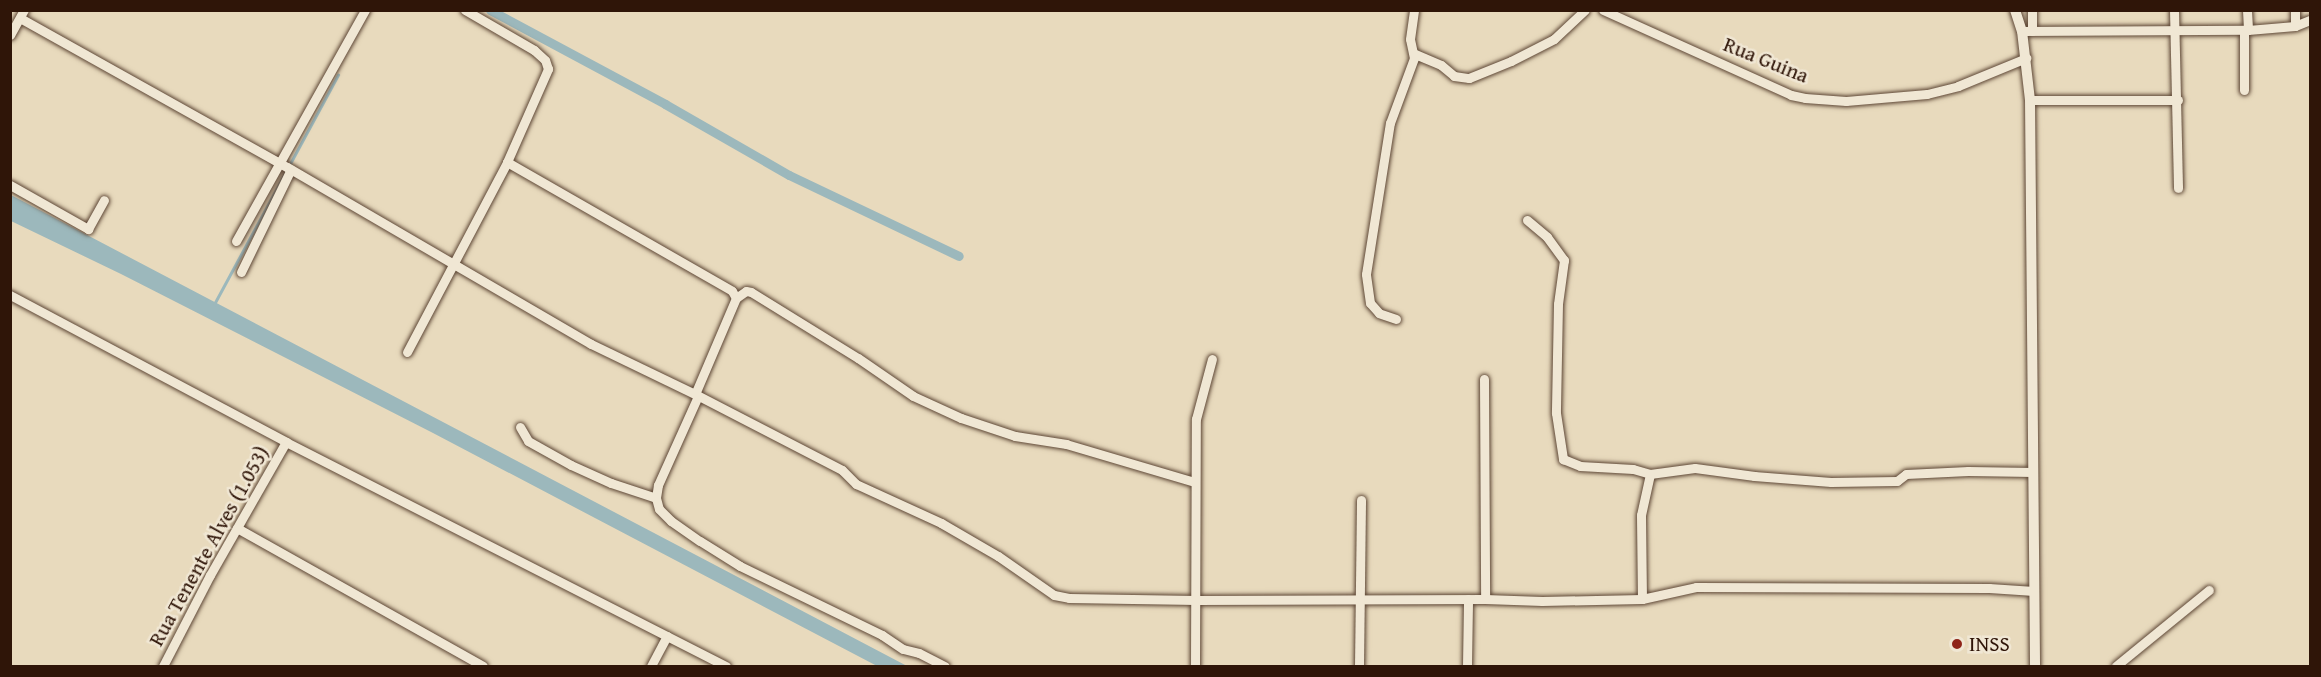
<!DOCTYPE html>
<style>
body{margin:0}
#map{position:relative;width:2321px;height:677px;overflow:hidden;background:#e8dabd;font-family:"Gentium Book Plus",serif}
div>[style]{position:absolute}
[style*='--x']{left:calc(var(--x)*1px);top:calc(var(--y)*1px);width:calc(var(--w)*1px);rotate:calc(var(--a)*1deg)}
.water>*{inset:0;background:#9cb8bc}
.stream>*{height:3px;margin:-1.5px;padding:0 1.5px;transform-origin:1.5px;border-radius:1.5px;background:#9cb8bc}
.canal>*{height:9px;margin:-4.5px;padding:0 4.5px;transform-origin:4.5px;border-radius:4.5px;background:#9cb8bc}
.roads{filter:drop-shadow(0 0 2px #5d4635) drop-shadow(0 0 2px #5d4635)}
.minor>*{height:9px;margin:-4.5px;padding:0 4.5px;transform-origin:4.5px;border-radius:4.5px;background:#f0e7d4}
.tertiary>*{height:10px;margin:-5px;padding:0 5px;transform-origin:5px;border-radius:5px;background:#f0e7d4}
.dots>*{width:16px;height:16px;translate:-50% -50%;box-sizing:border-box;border:3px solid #f0e7d4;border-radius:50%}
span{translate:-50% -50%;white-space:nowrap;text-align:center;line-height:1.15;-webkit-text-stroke:5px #f0e7d4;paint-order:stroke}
.street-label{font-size:21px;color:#2f1508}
.poi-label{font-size:21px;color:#2f1508}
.left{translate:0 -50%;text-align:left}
.frame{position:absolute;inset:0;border:12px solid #2f1508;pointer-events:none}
</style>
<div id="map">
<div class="water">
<div style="clip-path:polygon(11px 195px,907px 666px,877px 666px,433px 433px,121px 274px,11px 221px)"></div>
</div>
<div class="stream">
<div style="--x:213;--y:306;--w:263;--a:-61.6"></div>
</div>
<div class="canal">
<div style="--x:490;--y:10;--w:199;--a:28.2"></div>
<div style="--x:665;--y:104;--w:143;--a:29.8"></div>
<div style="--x:789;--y:175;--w:188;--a:25.5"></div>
</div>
<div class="roads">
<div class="minor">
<div style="--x:1603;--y:10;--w:206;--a:24.3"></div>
<div style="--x:1791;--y:95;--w:14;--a:12"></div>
<div style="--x:1805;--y:98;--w:41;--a:4.2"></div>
<div style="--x:1846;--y:101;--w:81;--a:-4.9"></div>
<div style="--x:1927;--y:94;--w:32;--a:-14"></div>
<div style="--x:1958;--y:86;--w:74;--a:-22.4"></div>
<div style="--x:2174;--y:10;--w:178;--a:88.7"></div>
<div style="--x:2247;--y:10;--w:20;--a:87"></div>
<div style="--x:20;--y:18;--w:306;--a:29.2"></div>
<div style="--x:287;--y:167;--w:352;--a:30.2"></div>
<div style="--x:591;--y:344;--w:115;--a:25.7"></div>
<div style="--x:695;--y:394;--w:165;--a:27.3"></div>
<div style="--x:842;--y:470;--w:20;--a:45"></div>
<div style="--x:856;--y:484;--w:94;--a:24.6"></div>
<div style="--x:941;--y:523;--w:66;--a:30.1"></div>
<div style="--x:998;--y:556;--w:68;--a:34.9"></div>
<div style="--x:1054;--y:595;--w:15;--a:11"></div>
<div style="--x:1069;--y:598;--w:127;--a:0.9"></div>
<div style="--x:1196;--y:600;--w:289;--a:-0.2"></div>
<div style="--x:1485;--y:599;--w:57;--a:2"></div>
<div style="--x:1542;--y:601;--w:100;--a:-1.1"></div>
<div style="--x:1642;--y:599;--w:55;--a:-12.5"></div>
<div style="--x:1696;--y:587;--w:293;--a:0.2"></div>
<div style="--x:1989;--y:588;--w:45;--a:3.8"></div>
<div style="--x:2295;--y:26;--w:16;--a:-90"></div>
<div style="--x:2244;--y:30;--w:60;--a:90"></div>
<div style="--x:2022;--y:31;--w:226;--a:-0.3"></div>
<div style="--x:2248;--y:30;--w:47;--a:-4.9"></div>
<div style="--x:2295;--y:26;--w:16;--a:-22"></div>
<div style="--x:2032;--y:31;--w:21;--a:-90"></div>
<div style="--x:10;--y:35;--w:29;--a:-61"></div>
<div style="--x:1415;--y:54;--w:28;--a:23"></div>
<div style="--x:1441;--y:65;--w:17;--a:40"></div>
<div style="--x:1454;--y:76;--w:15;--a:8"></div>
<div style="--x:1469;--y:78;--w:45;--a:-22"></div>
<div style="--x:1511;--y:61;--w:48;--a:-27.1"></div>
<div style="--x:1554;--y:39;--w:42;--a:-43.1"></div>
<div style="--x:2030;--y:100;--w:148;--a:0"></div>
<div style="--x:507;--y:162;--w:259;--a:29.8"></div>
<div style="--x:732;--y:291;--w:8;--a:60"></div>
<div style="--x:736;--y:298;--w:104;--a:113.1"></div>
<div style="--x:10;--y:185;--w:90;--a:29.4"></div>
<div style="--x:88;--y:229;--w:33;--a:-61"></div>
<div style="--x:1527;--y:220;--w:26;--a:40"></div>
<div style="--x:1547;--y:237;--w:29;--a:54"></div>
<div style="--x:1564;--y:260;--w:44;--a:97.8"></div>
<div style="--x:1558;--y:304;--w:109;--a:91.1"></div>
<div style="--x:1556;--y:413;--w:47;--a:81.3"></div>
<div style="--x:1563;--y:459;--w:18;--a:22"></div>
<div style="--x:1580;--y:466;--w:53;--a:3.2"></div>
<div style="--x:1633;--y:469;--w:18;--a:16"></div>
<div style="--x:1650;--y:474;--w:45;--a:-7.6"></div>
<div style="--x:1695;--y:468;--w:60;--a:7.7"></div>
<div style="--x:1754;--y:476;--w:77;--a:4.5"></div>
<div style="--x:1831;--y:482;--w:66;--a:-0.9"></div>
<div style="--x:1897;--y:481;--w:11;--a:-38"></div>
<div style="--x:1906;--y:474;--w:62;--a:-2.8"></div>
<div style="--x:1968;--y:471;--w:65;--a:0.9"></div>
<div style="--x:236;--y:241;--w:265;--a:-60.8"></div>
<div style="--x:241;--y:272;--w:114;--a:-64.1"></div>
<div style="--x:10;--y:295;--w:313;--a:28"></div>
<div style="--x:286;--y:442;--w:494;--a:27"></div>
<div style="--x:736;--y:298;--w:12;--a:-35"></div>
<div style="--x:746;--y:291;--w:5;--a:11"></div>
<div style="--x:751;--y:292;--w:126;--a:31.7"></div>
<div style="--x:858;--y:358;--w:67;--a:34.6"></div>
<div style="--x:913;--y:396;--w:53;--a:24.6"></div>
<div style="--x:961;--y:418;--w:57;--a:18.4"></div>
<div style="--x:1015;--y:436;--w:52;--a:8.9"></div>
<div style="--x:1066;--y:444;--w:134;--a:16.5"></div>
<div style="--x:1396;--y:319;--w:18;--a:-161"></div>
<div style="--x:1379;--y:313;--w:13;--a:-132"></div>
<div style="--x:1370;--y:303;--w:29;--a:-98"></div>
<div style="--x:1366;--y:274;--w:153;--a:-81"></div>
<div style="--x:1390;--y:123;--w:69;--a:-69.7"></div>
<div style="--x:1414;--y:58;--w:19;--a:-102"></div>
<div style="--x:1410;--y:39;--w:29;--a:-82"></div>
<div style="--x:407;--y:352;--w:215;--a:-62.2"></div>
<div style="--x:507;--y:162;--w:102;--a:-66.2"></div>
<div style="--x:548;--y:69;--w:9;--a:-108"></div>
<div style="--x:545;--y:60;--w:15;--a:-138"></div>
<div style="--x:534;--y:50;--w:80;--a:-149.9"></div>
<div style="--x:1484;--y:379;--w:220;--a:89.7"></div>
<div style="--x:698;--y:396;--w:98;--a:114.2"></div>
<div style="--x:658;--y:485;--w:13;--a:99"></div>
<div style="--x:656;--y:498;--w:11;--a:75"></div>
<div style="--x:659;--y:509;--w:17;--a:45"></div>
<div style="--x:671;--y:521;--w:35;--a:35"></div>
<div style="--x:700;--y:541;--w:47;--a:32"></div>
<div style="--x:740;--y:566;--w:158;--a:25.9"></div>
<div style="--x:882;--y:635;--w:25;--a:34"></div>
<div style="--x:903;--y:649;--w:16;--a:14"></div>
<div style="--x:919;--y:653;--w:29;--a:27"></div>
<div style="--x:520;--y:427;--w:16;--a:60"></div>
<div style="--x:528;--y:441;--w:49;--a:29.2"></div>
<div style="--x:571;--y:465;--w:44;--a:24.2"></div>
<div style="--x:611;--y:483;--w:47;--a:18.4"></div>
<div style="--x:237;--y:528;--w:282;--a:29.3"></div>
<div style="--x:1642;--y:599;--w:84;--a:-90.7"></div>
<div style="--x:1641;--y:515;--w:42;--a:-77.6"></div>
<div style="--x:163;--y:666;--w:102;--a:-62.7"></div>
<div style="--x:210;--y:575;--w:153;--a:-60.3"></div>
<div style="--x:651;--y:666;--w:34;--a:-62"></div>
<div style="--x:1195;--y:666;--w:247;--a:-89.8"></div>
<div style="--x:1196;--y:419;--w:62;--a:-75.1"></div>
<div style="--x:1359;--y:666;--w:166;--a:-89.3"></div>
<div style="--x:1467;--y:666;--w:67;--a:-89.1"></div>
<div style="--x:2116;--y:666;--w:120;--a:-39.3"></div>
</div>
<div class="tertiary">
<div style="--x:2015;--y:10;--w:22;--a:72"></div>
<div style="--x:2022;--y:31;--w:69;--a:83.4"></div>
<div style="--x:2030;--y:100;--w:566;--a:89.49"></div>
</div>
</div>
<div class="dots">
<div style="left:1957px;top:644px;background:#8f2418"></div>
</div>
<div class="street-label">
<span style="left:1766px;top:60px;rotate:22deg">Rua Guina</span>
<span style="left:209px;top:546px;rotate:-61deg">Rua Tenente Alves (1.053)</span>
</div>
<div class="poi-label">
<span class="left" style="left:1969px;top:644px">INSS</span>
</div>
<div class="frame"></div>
</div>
